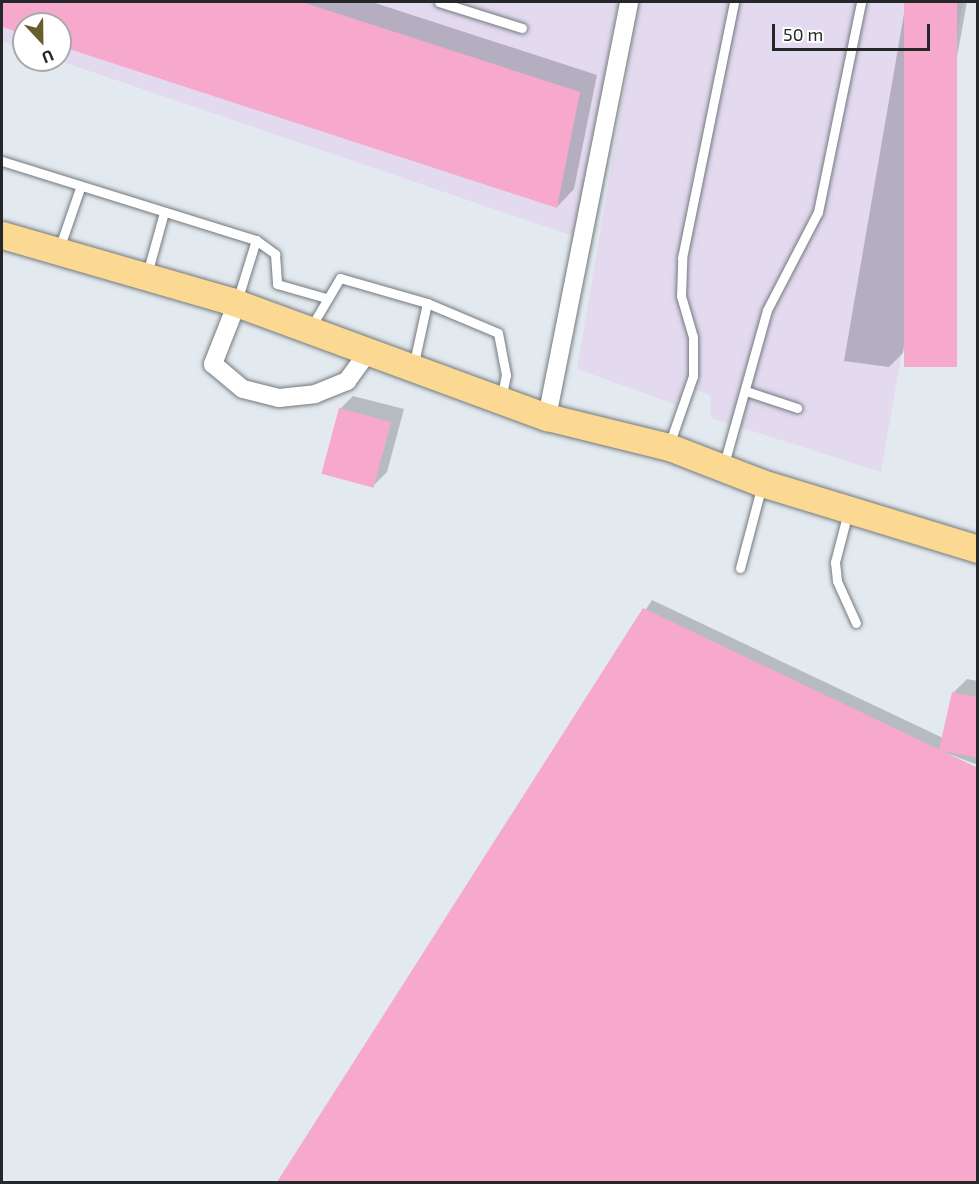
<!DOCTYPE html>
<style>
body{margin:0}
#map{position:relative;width:979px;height:1184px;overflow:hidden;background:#e3eaef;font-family:"Exo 2",sans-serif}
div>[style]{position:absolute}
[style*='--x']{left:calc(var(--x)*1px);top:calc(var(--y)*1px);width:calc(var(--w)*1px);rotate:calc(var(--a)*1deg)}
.industrial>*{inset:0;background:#e3daf0}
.shadow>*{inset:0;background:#0003}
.building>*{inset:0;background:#f6a8cd;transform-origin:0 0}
.roads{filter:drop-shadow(0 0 2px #73797d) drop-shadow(0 0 2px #73797d)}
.service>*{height:9px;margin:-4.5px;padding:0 4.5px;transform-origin:4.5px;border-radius:4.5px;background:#fff}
.minor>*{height:18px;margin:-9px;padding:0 9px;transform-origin:9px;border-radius:9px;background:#fff}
.primary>*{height:27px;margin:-13.5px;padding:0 13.5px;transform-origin:13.5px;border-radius:13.5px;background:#fbd992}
span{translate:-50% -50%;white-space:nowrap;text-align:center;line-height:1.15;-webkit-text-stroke:4.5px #fff;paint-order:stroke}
.frame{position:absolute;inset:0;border:3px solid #252829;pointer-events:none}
.north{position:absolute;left:12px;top:12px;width:60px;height:60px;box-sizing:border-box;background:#fff;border:2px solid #a8a9a9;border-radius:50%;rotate:158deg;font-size:16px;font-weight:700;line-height:24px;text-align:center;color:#252829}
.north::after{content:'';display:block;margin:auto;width:21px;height:27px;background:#675e2b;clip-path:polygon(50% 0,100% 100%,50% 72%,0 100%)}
.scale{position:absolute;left:772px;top:24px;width:158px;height:27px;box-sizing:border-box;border:3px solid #252829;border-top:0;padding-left:8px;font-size:18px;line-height:21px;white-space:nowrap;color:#252829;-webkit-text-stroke:4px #fff;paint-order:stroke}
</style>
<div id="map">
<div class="industrial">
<div style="clip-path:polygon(2px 2px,618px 2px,576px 237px,57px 60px,60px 24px,24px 24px,24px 49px,2px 41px)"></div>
<div style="clip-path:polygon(639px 2px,963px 2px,881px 472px,711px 418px,710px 395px,694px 390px,685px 408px,577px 369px)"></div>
</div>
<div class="shadow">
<div style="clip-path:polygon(2px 2px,372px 2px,597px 75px,574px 189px,557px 207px,60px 44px,60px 24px,24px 24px,24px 32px,2px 25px)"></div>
<div style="clip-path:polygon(906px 2px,967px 2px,903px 353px,889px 367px,844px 361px)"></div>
<div style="clip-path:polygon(353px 396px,404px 409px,387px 472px,373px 486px,340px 409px)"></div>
<div style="clip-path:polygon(652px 600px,943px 738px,954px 692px,967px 679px,978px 681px,978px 765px,936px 749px,978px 768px,978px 1182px,279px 1182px)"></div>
</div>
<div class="building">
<div style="clip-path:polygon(2px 2px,302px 2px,580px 92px,557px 208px,60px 46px,60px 24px,24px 24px,24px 34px,2px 27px)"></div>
<div style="left:904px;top:2px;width:53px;height:365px"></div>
<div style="left:339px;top:408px;width:54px;height:68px;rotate:15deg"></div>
<div style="clip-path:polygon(643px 608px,978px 768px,978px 1182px,277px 1182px)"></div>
<div style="clip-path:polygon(952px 692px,978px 697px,978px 758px,939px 750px)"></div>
</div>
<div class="roads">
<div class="service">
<div style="--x:439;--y:2;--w:87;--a:17.4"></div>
<div style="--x:2;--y:161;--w:266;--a:17.3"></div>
<div style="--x:256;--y:240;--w:24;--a:36"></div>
<div style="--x:275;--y:254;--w:30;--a:86"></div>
<div style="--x:277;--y:284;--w:51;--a:15.9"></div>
<div style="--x:59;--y:249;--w:65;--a:-71"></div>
<div style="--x:147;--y:274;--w:60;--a:-74.6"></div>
<div style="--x:237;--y:301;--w:64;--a:-72.7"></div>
<div style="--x:427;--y:303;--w:77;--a:22.9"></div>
<div style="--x:498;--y:333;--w:43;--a:79.2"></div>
<div style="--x:506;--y:375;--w:25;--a:102"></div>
<div style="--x:311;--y:327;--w:57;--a:-59.4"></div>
<div style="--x:340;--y:278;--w:91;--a:16"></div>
<div style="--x:427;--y:303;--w:66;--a:102.3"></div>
<div style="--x:746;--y:391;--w:54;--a:18.4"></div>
<div style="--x:669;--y:445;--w:73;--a:-70.8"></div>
<div style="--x:693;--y:376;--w:39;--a:-90"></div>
<div style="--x:693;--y:337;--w:43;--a:-106.3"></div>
<div style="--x:681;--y:296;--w:38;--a:-88"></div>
<div style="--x:682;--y:258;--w:261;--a:-78.5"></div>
<div style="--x:724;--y:464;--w:160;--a:-74.4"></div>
<div style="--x:767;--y:310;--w:110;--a:-62.5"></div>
<div style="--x:818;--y:212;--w:214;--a:-78.4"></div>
<div style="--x:848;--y:512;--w:52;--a:104.6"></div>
<div style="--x:835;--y:562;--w:19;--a:84"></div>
<div style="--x:837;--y:581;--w:46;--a:65.7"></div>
<div style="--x:740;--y:568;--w:86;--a:-75.2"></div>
</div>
<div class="minor">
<div style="--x:237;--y:303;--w:66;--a:111.5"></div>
<div style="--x:213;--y:364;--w:39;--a:40"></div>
<div style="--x:243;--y:389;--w:37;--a:14"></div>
<div style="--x:279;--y:398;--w:36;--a:-6"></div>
<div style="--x:315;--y:394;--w:35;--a:-22"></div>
<div style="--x:347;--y:381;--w:34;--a:-54"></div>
<div style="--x:547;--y:417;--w:423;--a:-78.8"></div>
</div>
<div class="primary">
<div style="--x:2;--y:235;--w:238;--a:16.1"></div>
<div style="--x:231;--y:301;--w:337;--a:20.2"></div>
<div style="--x:547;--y:417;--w:126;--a:13.8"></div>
<div style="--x:669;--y:447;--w:100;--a:21.2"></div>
<div style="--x:762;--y:483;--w:226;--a:17"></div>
</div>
</div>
<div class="frame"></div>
<div class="north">U</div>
<div class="scale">50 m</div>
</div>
